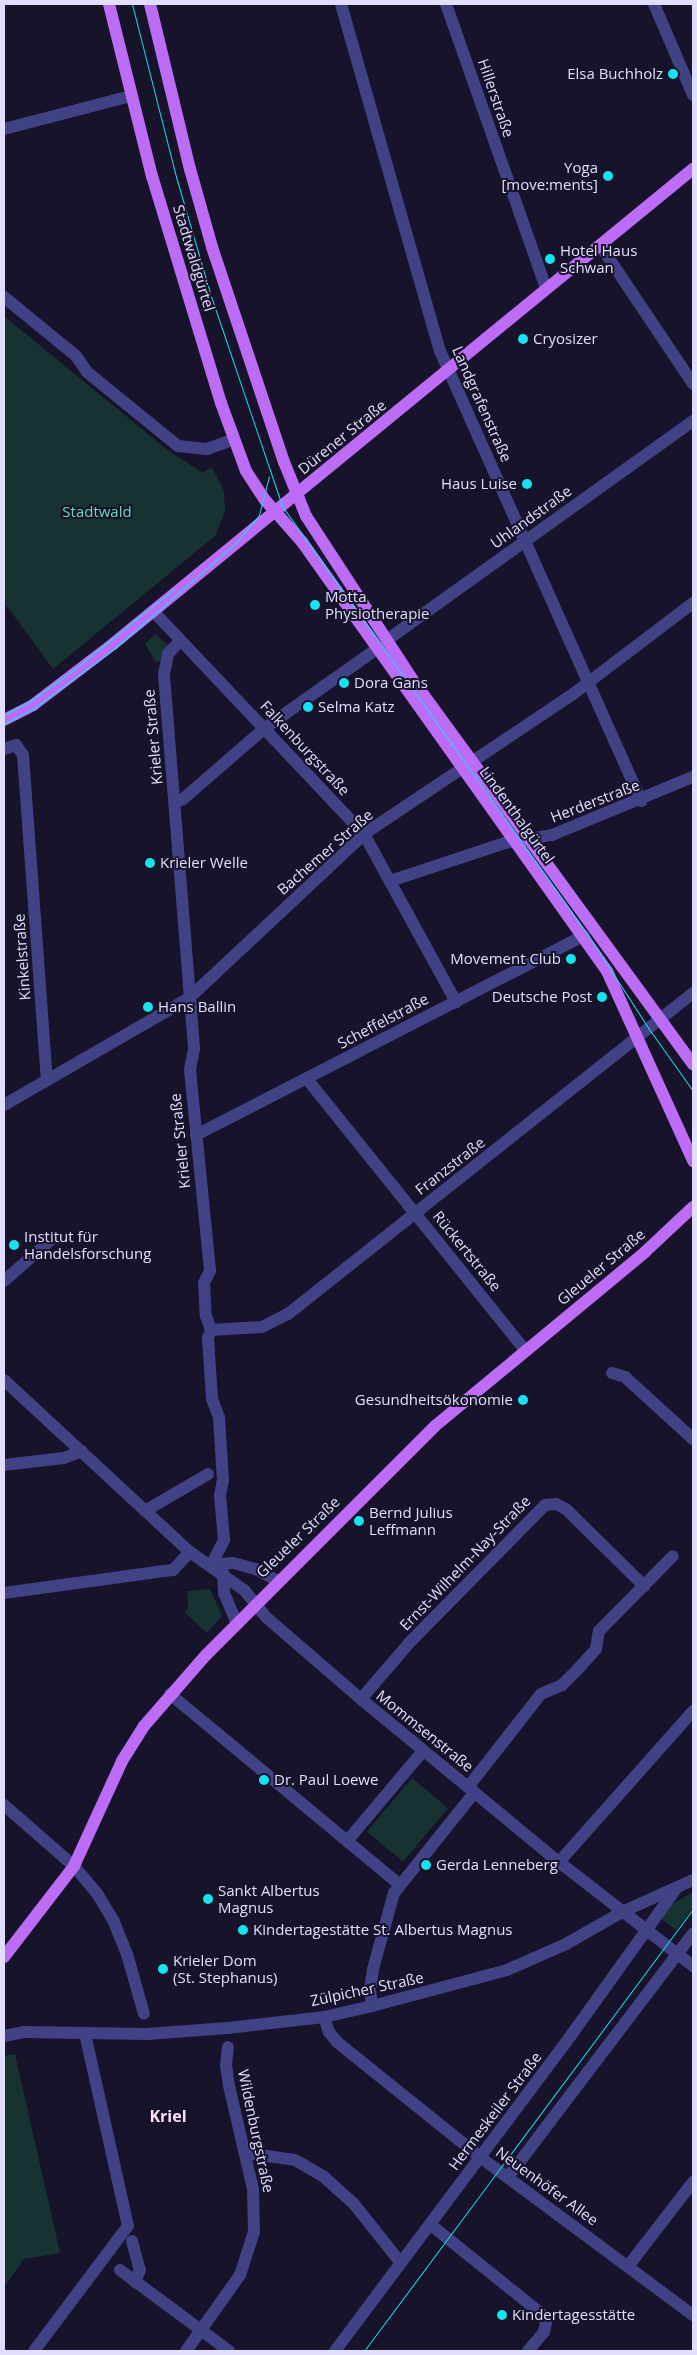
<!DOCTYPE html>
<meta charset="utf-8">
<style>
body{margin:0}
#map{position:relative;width:697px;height:2355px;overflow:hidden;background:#16132a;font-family:"Open Sans",sans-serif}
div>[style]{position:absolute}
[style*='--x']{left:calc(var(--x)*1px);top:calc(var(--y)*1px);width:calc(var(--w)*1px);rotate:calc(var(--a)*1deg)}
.green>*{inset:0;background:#163331;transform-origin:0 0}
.minor>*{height:12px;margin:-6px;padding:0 6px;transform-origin:6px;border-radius:6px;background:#414185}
.major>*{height:12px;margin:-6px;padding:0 6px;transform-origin:6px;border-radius:6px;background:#bd6cf5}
.tram>*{height:1px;margin:-0.5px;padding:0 0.5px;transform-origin:0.5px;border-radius:0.5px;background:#17e2f0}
.dots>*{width:14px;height:14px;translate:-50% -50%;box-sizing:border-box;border:2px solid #16132a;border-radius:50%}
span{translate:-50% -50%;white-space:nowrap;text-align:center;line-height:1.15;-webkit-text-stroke:4px #16132a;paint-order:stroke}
.poi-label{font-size:15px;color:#e0ddfd}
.right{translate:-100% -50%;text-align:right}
.left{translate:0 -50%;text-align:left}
.street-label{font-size:15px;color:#e0ddfd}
.park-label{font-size:15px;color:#6dd9ba}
.neighbourhood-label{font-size:16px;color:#fddff3;font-weight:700}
.frame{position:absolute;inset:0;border:5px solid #e0ddfd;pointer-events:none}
</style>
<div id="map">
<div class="green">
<div style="clip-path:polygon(4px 316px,170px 452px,203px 473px,212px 467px,224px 491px,225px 512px,215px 536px,53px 669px,4px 602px)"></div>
<div style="clip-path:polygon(155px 634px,168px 645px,160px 661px,156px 662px,145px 644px)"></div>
<div style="clip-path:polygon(210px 1589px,222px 1616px,207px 1633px,184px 1612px,188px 1609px,187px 1591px)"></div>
<div style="left:412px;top:1778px;width:47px;height:70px;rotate:40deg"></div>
<div style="clip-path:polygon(693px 1892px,693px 1908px,676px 1930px,660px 1918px,667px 1907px)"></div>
<div style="clip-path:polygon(15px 2054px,60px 2253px,24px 2259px,4px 2287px,4px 2056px)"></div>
</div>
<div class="minor">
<div style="--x:341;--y:4;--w:361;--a:74.1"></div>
<div style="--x:440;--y:351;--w:493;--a:65.9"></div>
<div style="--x:446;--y:4;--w:301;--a:70.6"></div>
<div style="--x:654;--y:4;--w:99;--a:66.8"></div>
<div style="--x:4;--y:129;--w:131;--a:-14.6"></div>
<div style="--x:600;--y:245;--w:167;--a:56.2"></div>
<div style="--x:4;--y:297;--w:93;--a:39.3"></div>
<div style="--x:76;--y:356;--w:19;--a:55"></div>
<div style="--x:87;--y:372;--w:117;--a:39.1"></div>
<div style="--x:178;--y:446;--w:29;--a:6"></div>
<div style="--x:207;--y:449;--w:29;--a:-20"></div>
<div style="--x:153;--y:611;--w:307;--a:46.6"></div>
<div style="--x:364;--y:834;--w:192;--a:61.3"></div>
<div style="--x:387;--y:640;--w:376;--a:-35.6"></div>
<div style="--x:180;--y:641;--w:18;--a:133"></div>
<div style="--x:168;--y:654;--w:21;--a:101"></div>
<div style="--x:164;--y:675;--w:375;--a:85.4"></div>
<div style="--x:194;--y:1049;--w:21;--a:101"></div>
<div style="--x:190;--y:1070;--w:202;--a:84.3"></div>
<div style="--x:210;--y:1271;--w:13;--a:117"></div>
<div style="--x:204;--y:1283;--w:33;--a:87"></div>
<div style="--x:206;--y:1316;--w:15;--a:70"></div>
<div style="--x:211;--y:1330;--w:9;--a:111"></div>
<div style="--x:208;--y:1338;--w:61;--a:86.2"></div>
<div style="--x:212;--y:1399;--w:19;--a:69"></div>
<div style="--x:219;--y:1417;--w:63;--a:86.4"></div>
<div style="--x:223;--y:1480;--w:15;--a:101"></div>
<div style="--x:220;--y:1495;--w:45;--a:84.9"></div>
<div style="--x:224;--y:1540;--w:28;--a:117"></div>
<div style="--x:4;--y:749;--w:13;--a:-18"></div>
<div style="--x:16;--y:745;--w:12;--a:55"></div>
<div style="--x:23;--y:755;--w:326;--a:85.8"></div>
<div style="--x:175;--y:802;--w:9;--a:-21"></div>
<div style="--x:183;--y:799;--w:108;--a:-40.9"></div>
<div style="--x:265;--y:728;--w:138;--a:-35.3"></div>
<div style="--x:390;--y:881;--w:121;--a:-18.3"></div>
<div style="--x:505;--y:843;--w:48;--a:-9.7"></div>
<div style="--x:552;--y:835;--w:152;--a:-22.4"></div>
<div style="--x:307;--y:1079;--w:348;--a:51.2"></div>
<div style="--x:4;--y:1105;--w:214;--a:-30"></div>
<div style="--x:189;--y:998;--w:240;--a:-43.1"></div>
<div style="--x:364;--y:834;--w:252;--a:-33.8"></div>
<div style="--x:573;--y:694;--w:151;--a:-37.2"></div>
<div style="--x:196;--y:1135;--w:436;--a:-27.2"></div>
<div style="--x:4;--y:1281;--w:65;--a:-41.3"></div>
<div style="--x:211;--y:1330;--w:51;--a:-3.4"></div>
<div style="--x:262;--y:1327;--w:29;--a:-27"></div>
<div style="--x:288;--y:1314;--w:517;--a:-38.4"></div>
<div style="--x:612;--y:1373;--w:14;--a:17"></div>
<div style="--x:625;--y:1377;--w:92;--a:42.4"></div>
<div style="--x:4;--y:1380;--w:253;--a:42.8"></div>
<div style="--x:190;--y:1552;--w:67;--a:35.3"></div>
<div style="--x:245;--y:1591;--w:35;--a:51"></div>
<div style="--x:267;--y:1618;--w:124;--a:40.8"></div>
<div style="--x:361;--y:1699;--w:256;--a:39.5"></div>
<div style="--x:559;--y:1862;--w:170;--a:37.8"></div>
<div style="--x:4;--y:1465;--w:60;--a:-6.7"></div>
<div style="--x:64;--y:1458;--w:19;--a:-21"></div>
<div style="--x:145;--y:1511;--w:73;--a:-30.4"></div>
<div style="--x:211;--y:1565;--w:22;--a:-5"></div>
<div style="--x:233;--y:1563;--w:24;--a:15"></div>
<div style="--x:256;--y:1569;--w:25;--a:29"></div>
<div style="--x:223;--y:1573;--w:20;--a:87"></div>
<div style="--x:224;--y:1593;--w:34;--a:67"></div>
<div style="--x:4;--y:1593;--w:171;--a:-7.8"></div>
<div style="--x:173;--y:1570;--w:25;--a:-47"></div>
<div style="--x:170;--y:1694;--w:298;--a:39.7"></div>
<div style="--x:361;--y:1699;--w:75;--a:-49.3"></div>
<div style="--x:410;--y:1642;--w:192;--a:-45.4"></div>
<div style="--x:545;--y:1505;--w:11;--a:-5"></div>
<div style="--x:556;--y:1504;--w:11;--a:27"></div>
<div style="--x:566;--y:1509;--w:110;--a:44.6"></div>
<div style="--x:468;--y:1787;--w:118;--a:-51.9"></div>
<div style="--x:541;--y:1694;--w:23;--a:-23"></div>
<div style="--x:562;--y:1685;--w:23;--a:-45"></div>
<div style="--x:578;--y:1669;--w:27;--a:-48"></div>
<div style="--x:596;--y:1649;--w:18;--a:-81"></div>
<div style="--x:599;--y:1631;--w:105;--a:-45.4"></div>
<div style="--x:4;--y:1805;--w:93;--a:41.1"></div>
<div style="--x:74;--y:1866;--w:38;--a:50"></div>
<div style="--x:98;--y:1895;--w:31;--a:59"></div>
<div style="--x:114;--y:1922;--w:35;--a:68"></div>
<div style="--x:127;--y:1954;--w:62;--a:74.2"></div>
<div style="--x:348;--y:1840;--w:116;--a:-49.9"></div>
<div style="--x:559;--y:1862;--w:202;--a:-48.4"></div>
<div style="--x:372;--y:2006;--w:17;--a:-97"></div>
<div style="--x:370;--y:1989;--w:20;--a:-81"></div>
<div style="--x:373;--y:1969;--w:79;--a:-74.6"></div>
<div style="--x:394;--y:1893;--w:129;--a:-51.3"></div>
<div style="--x:324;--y:2017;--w:16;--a:72"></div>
<div style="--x:329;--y:2032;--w:13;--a:51"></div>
<div style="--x:337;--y:2042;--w:184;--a:38.8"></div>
<div style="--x:480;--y:2157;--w:265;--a:36.6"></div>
<div style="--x:4;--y:2036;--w:20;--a:-11"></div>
<div style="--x:24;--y:2032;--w:123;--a:0.9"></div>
<div style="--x:147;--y:2034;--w:81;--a:-4.2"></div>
<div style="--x:228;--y:2028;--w:97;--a:-6.5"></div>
<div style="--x:324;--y:2017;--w:49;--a:-12.9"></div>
<div style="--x:372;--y:2006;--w:140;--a:-14.9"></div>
<div style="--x:507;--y:1970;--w:64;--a:-23.8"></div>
<div style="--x:566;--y:1944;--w:64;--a:-29.7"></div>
<div style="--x:622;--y:1912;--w:78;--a:-24.3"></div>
<div style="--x:246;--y:2153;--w:49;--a:8.1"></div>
<div style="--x:295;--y:2160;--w:34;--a:30"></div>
<div style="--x:324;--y:2177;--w:40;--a:42"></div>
<div style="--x:354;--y:2204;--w:75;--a:51.5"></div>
<div style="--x:508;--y:2177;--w:306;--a:-52.8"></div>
<div style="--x:431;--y:2225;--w:144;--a:38.8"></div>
<div style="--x:543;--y:2315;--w:8;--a:67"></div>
<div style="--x:546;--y:2322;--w:10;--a:101"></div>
<div style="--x:544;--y:2332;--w:25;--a:130"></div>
<div style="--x:132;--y:2241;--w:30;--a:75"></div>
<div style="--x:140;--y:2270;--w:13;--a:113"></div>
<div style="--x:629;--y:2265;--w:105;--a:-52.4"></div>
<div style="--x:120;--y:2270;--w:136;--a:36.6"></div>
<div style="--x:34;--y:2351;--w:156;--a:-53.1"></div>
<div style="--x:128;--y:2226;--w:198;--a:-102.6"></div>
<div style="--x:186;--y:2351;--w:93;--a:-54.6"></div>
<div style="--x:240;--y:2275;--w:45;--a:-72"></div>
<div style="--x:254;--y:2232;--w:43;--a:-91.3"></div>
<div style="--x:253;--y:2189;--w:106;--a:-103.1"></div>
<div style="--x:229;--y:2086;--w:21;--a:-98"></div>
<div style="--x:226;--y:2065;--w:18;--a:-84"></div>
<div style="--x:335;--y:2351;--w:396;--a:-53.2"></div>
<div style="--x:572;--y:2034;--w:178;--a:-54.4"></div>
</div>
<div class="major">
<div style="--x:109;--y:4;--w:177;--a:76"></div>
<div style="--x:152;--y:176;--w:237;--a:73.1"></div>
<div style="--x:221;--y:403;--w:72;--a:69.8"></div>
<div style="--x:246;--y:471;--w:35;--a:57"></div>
<div style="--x:265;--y:500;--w:56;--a:48.6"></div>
<div style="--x:302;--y:542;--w:526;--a:54.59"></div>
<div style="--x:607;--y:971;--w:209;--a:65.6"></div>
<div style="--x:150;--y:4;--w:170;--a:76.4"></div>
<div style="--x:190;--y:169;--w:81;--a:74.2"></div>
<div style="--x:212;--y:247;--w:227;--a:71.5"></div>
<div style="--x:284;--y:462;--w:58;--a:67.8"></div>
<div style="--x:306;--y:516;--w:199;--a:56.9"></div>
<div style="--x:415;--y:683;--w:472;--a:53.9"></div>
<div style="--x:4;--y:720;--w:33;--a:-27"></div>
<div style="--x:33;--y:705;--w:101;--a:-37.3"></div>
<div style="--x:113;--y:644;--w:750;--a:-39.32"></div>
<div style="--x:4;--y:1957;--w:115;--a:-52.4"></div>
<div style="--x:74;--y:1866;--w:115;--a:-65.4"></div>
<div style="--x:122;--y:1761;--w:41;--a:-57.8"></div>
<div style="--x:144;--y:1726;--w:94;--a:-48.9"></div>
<div style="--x:206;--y:1655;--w:324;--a:-45"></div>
<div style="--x:435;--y:1426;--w:273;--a:-39.6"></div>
<div style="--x:645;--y:1252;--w:66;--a:-43.2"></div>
</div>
<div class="tram">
<div style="--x:132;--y:4;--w:182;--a:75.7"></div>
<div style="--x:177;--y:180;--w:121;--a:73.7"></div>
<div style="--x:211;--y:296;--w:222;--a:71.3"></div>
<div style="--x:282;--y:506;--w:527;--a:54.5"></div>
<div style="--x:588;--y:935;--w:112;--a:57"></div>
<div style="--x:649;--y:1029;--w:76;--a:54.6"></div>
<div style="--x:4;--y:715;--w:32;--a:-28"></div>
<div style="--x:32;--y:700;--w:49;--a:-35.9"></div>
<div style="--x:72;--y:671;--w:131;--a:-38.8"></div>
<div style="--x:4;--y:724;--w:34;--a:-28"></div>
<div style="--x:34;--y:708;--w:101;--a:-36.5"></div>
<div style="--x:115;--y:648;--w:157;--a:-40.9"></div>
<div style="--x:234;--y:545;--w:39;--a:-50"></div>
<div style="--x:259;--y:515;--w:40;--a:-75.6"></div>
<div style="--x:364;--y:2351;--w:551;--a:-53.34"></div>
</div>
<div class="dots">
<div style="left:673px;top:74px;background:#17e2f0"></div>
<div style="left:608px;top:176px;background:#17e2f0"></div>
<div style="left:550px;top:259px;background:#17e2f0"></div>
<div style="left:523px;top:339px;background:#17e2f0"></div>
<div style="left:527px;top:484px;background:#17e2f0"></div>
<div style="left:315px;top:605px;background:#17e2f0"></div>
<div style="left:344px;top:683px;background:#17e2f0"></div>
<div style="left:308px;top:707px;background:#17e2f0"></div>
<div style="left:150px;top:863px;background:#17e2f0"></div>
<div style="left:571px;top:959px;background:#17e2f0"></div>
<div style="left:602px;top:997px;background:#17e2f0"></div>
<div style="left:148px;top:1007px;background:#17e2f0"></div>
<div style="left:14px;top:1245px;background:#17e2f0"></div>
<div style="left:523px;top:1400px;background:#17e2f0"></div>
<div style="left:359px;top:1521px;background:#17e2f0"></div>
<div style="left:264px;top:1780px;background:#17e2f0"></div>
<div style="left:426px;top:1865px;background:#17e2f0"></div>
<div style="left:208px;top:1899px;background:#17e2f0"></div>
<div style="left:243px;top:1930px;background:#17e2f0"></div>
<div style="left:163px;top:1969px;background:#17e2f0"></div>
<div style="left:502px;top:2315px;background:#17e2f0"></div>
</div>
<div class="poi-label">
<span class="right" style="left:663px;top:74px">Elsa Buchholz</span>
<span class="right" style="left:598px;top:176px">Yoga<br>[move:ments]</span>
<span class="left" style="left:560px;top:259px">Hotel Haus<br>Schwan</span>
<span class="left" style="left:533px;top:339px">Cryosizer</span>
<span class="right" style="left:517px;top:484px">Haus Luise</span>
<span class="left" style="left:325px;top:605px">Motta<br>Physiotherapie</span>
<span class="left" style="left:354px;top:683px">Dora Gans</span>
<span class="left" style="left:318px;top:707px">Selma Katz</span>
<span class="left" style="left:160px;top:863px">Krieler Welle</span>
<span class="right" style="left:561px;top:959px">Movement Club</span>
<span class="right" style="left:592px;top:997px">Deutsche Post</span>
<span class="left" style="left:158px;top:1007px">Hans Ballin</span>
<span class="left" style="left:24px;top:1245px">Institut für<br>Handelsforschung</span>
<span class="right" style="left:513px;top:1400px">Gesundheitsökonomie</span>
<span class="left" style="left:369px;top:1521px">Bernd Julius<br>Leffmann</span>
<span class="left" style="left:274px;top:1780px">Dr. Paul Loewe</span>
<span class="left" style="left:436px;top:1865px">Gerda Lenneberg</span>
<span class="left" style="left:218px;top:1899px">Sankt Albertus<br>Magnus</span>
<span class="left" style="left:253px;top:1930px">Kindertagestätte St. Albertus Magnus</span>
<span class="left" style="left:173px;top:1969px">Krieler Dom<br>(St. Stephanus)</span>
<span class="left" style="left:512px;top:2315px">Kindertagesstätte</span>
</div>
<div class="street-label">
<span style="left:496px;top:98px;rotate:71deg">Hillerstraße</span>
<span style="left:194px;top:258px;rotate:73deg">Stadtwaldgürtel</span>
<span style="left:482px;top:404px;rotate:66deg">Landgrafenstraße</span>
<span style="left:342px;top:437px;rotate:-39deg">Dürener Straße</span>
<span style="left:531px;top:517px;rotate:-36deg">Uhlandstraße</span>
<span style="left:153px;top:737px;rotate:-95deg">Krieler Straße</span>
<span style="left:305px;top:748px;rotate:47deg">Falkenburgstraße</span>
<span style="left:595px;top:801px;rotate:-21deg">Herderstraße</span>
<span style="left:517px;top:815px;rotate:54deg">Lindenthalgürtel</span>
<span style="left:325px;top:852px;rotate:-41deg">Bachemer Straße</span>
<span style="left:22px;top:957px;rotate:-94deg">Kinkelstraße</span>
<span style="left:383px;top:1021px;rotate:-28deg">Scheffelstraße</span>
<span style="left:180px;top:1141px;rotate:-96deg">Krieler Straße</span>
<span style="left:450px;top:1166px;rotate:-38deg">Franzstraße</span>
<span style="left:467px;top:1251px;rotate:51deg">Rückertstraße</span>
<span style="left:601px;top:1267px;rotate:-40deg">Gleueler Straße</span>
<span style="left:298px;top:1537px;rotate:-44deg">Gleueler Straße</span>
<span style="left:465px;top:1563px;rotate:-46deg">Ernst-Wilhelm-Nay-Straße</span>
<span style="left:425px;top:1731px;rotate:39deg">Mommsenstraße</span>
<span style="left:367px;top:1989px;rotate:-12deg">Zülpicher Straße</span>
<span style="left:495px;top:2111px;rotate:-53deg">Hermeskeiler Straße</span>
<span style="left:256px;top:2131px;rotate:78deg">Wildenburgstraße</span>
<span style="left:547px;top:2186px;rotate:36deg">Neuenhöfer Allee</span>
</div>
<div class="park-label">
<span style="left:97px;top:512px">Stadtwald</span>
</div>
<div class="neighbourhood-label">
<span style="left:168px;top:2116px">Kriel</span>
</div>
<div class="frame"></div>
</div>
